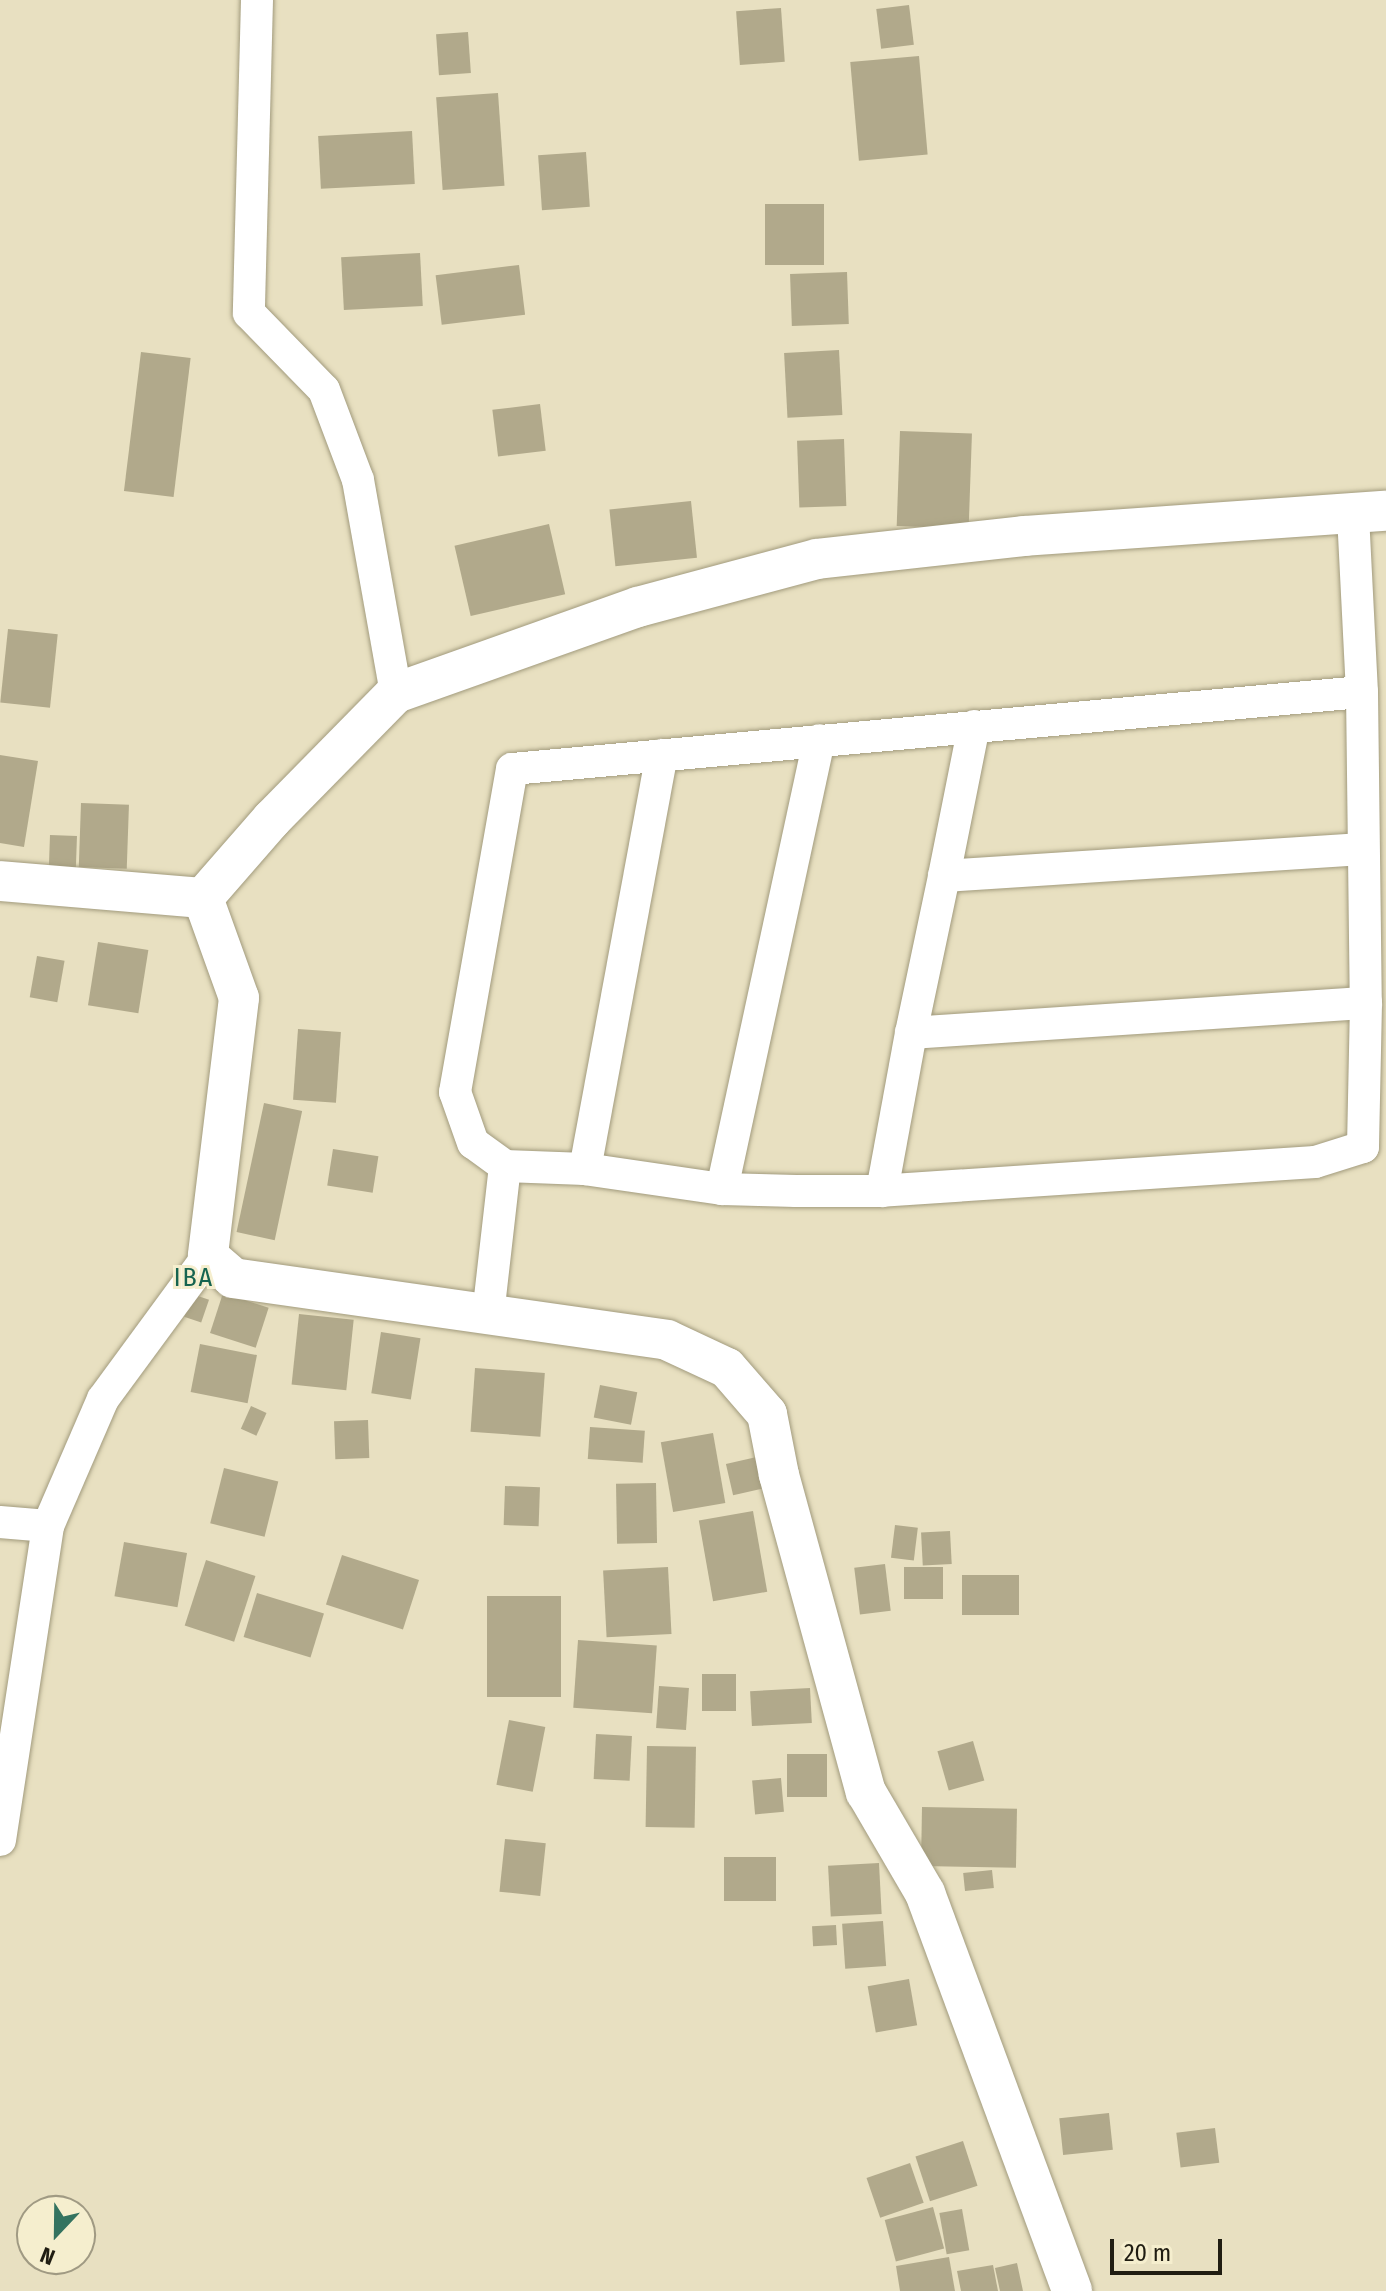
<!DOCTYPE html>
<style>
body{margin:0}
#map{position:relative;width:1386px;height:2291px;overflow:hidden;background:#e8e0c1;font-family:"Fira Sans Condensed",sans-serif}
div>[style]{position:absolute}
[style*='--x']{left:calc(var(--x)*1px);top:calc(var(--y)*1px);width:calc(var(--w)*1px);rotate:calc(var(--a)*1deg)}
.building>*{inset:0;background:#b1a98b;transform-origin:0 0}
.roads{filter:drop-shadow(0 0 2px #a29b7d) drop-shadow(0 0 2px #a29b7d)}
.minor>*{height:32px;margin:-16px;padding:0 16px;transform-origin:16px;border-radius:16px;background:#fff}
.tertiary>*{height:40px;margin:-20px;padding:0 20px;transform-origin:20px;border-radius:20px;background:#fff}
span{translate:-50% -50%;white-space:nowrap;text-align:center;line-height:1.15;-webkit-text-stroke:6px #f5eece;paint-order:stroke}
.quarter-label{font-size:26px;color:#166450;letter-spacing:2px}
.north{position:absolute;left:16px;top:2195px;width:80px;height:80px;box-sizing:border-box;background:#f5eece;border:2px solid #a09a83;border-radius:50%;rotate:202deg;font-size:22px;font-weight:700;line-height:32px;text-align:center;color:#201d12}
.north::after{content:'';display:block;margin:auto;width:28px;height:36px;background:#347360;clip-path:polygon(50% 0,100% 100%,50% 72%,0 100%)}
.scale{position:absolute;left:1110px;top:2239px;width:112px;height:36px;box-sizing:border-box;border:4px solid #201d12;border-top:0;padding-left:10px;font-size:24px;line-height:28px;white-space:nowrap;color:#201d12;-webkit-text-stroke:6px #f5eece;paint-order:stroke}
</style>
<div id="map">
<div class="building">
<div style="left:909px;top:5px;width:40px;height:33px;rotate:83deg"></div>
<div style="left:781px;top:8px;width:54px;height:45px;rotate:86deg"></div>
<div style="left:468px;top:32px;width:41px;height:32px;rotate:86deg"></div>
<div style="left:919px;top:56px;width:99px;height:69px;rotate:85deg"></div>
<div style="left:498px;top:93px;width:93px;height:62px;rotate:86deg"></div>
<div style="left:412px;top:131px;width:53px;height:94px;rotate:87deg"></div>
<div style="left:586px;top:152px;width:55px;height:48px;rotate:86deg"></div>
<div style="left:765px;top:204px;width:59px;height:61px"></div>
<div style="left:420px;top:253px;width:53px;height:79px;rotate:87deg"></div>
<div style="left:519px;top:265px;width:50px;height:84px;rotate:83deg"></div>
<div style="left:847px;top:272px;width:52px;height:57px;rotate:88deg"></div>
<div style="left:839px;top:350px;width:65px;height:55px;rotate:87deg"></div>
<div style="left:141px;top:352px;width:50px;height:140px;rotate:7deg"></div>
<div style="left:540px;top:404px;width:47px;height:48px;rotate:83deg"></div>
<div style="left:900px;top:431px;width:72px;height:95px;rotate:2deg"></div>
<div style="left:844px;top:439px;width:67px;height:47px;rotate:88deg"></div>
<div style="left:691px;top:501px;width:57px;height:82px;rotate:84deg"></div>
<div style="left:549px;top:524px;width:72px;height:97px;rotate:77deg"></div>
<div style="left:8px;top:629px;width:50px;height:74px;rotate:6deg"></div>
<div style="clip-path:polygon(0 755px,38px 761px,24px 847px,0 843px)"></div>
<div style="left:81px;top:803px;width:48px;height:64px;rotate:2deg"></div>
<div style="left:50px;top:835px;width:27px;height:36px;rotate:2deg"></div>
<div style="left:98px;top:942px;width:51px;height:64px;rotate:9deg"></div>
<div style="left:37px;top:956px;width:28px;height:42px;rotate:10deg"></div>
<div style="left:298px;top:1029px;width:43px;height:71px;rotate:4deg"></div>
<div style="left:264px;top:1103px;width:39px;height:132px;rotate:12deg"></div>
<div style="left:333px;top:1149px;width:46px;height:37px;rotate:9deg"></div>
<div style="left:223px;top:1293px;width:48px;height:42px;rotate:18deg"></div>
<div style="left:192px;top:1294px;width:18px;height:24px;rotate:19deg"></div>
<div style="left:299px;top:1314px;width:55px;height:71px;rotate:6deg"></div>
<div style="left:381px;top:1332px;width:40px;height:62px;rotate:9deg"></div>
<div style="left:200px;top:1344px;width:58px;height:49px;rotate:11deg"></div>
<div style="left:475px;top:1368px;width:70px;height:64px;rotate:4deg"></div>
<div style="left:600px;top:1385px;width:38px;height:33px;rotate:11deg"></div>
<div style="left:251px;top:1406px;width:17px;height:25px;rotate:24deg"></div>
<div style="left:368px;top:1420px;width:38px;height:34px;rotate:88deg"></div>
<div style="left:590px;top:1427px;width:55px;height:32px;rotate:4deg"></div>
<div style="left:713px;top:1433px;width:71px;height:53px;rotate:80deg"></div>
<div style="left:761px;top:1456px;width:32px;height:36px;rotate:77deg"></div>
<div style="left:224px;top:1468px;width:56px;height:57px;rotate:14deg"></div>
<div style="left:656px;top:1483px;width:60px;height:40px;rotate:89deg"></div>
<div style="left:505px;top:1486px;width:35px;height:39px;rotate:2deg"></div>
<div style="left:753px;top:1511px;width:82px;height:55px;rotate:80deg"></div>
<div style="left:895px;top:1525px;width:23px;height:33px;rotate:7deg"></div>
<div style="left:950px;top:1531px;width:33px;height:29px;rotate:87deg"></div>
<div style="left:124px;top:1542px;width:64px;height:55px;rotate:10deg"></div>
<div style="left:342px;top:1555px;width:81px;height:52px;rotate:18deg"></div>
<div style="left:206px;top:1560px;width:52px;height:69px;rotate:18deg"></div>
<div style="left:885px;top:1564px;width:47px;height:31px;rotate:83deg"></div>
<div style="left:668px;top:1567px;width:67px;height:65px;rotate:87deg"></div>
<div style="left:943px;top:1567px;width:32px;height:39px;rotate:90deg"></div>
<div style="left:962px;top:1575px;width:57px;height:40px"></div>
<div style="left:257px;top:1593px;width:70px;height:46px;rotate:17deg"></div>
<div style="left:487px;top:1596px;width:74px;height:101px"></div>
<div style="left:578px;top:1640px;width:79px;height:68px;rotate:4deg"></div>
<div style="left:702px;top:1674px;width:34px;height:37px"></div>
<div style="left:659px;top:1686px;width:30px;height:42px;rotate:4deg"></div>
<div style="left:810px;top:1688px;width:35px;height:60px;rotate:87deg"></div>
<div style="left:509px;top:1720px;width:37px;height:66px;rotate:11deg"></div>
<div style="left:596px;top:1734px;width:36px;height:45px;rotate:3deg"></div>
<div style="left:973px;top:1741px;width:41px;height:37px;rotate:74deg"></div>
<div style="left:647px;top:1746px;width:49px;height:81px;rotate:1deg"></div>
<div style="left:787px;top:1754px;width:40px;height:43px"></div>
<div style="left:781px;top:1778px;width:34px;height:29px;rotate:85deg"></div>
<div style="left:922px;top:1807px;width:95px;height:59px;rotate:1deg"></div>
<div style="left:505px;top:1839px;width:41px;height:53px;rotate:6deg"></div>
<div style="left:724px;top:1857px;width:52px;height:44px"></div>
<div style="left:879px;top:1863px;width:51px;height:51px;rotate:87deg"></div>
<div style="left:992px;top:1870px;width:18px;height:29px;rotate:84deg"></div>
<div style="left:883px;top:1921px;width:45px;height:41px;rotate:86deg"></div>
<div style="left:836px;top:1925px;width:20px;height:24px;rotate:87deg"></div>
<div style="left:909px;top:1979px;width:47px;height:42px;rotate:80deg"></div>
<div style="left:1109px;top:2113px;width:37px;height:50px;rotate:84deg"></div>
<div style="left:1215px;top:2128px;width:35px;height:39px;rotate:83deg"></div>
<div style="left:963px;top:2141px;width:47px;height:50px;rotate:72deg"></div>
<div style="left:910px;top:2163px;width:42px;height:46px;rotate:71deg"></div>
<div style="left:933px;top:2207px;width:43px;height:50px;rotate:75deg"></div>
<div style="left:962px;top:2209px;width:42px;height:23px;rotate:80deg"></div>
<div style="clip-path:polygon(949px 2257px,955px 2291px,900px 2291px,896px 2266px)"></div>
<div style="clip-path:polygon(1017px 2263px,1023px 2291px,1000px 2291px,995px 2268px)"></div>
<div style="clip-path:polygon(993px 2265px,998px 2291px,961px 2291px,957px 2271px)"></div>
</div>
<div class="roads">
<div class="minor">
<div style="--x:257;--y:0;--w:313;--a:91.5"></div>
<div style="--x:249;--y:313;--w:107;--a:45.8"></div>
<div style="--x:324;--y:390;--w:96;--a:69.3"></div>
<div style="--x:358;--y:480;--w:216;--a:79.9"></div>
<div style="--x:1353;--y:515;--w:177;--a:87.1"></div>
<div style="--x:1362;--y:692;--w:311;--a:89.3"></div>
<div style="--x:1366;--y:1003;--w:144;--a:91.2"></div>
<div style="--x:1363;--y:1147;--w:50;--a:162.6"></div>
<div style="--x:1315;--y:1162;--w:434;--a:176.2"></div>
<div style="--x:882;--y:1191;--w:86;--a:180"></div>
<div style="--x:796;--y:1191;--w:74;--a:-178.5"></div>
<div style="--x:722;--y:1189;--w:138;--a:-171.7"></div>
<div style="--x:585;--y:1169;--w:80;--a:-177.9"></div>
<div style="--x:505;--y:1166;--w:39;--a:-144"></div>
<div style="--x:473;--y:1143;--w:54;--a:-109.4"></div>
<div style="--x:455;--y:1092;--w:328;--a:-80"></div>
<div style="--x:512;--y:769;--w:853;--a:-5.18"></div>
<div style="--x:944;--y:876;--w:153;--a:-78.7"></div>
<div style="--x:911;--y:1033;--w:160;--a:-78.1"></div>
<div style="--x:944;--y:876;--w:419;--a:-3.7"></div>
<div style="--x:585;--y:1169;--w:421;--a:-79.5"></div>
<div style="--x:722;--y:1189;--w:459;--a:-77.8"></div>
<div style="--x:882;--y:1191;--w:161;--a:-79.6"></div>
<div style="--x:911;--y:1033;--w:456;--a:-3.8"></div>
<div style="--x:488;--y:1315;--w:150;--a:-83.5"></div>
<div style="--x:0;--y:1522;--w:48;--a:4.8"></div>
<div style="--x:0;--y:1840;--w:318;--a:-81.3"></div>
<div style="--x:48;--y:1526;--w:138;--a:-66.6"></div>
<div style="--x:103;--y:1399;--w:177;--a:-53.7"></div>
</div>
<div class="tertiary">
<div style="--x:0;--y:881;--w:204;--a:4.8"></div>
<div style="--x:203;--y:898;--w:106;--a:70.2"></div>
<div style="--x:239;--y:998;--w:260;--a:96.9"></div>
<div style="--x:208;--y:1256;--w:33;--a:41"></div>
<div style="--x:233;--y:1278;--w:438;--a:8.1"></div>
<div style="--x:667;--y:1340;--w:66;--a:25"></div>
<div style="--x:727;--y:1368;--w:61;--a:49"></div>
<div style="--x:767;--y:1414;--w:62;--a:78.9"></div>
<div style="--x:779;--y:1475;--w:329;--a:74.7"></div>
<div style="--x:866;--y:1792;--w:117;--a:59.7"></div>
<div style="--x:925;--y:1893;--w:424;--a:69.7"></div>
<div style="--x:203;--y:898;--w:105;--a:-48.9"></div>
<div style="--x:272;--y:819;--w:177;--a:-45.5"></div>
<div style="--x:396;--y:693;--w:257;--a:-19.6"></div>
<div style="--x:638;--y:607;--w:185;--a:-15"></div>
<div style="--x:817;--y:559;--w:208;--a:-6.3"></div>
<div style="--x:1024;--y:536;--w:363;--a:-4"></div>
</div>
</div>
<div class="quarter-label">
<span style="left:194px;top:1278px">IBA</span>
</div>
<div class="north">N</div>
<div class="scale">20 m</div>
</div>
